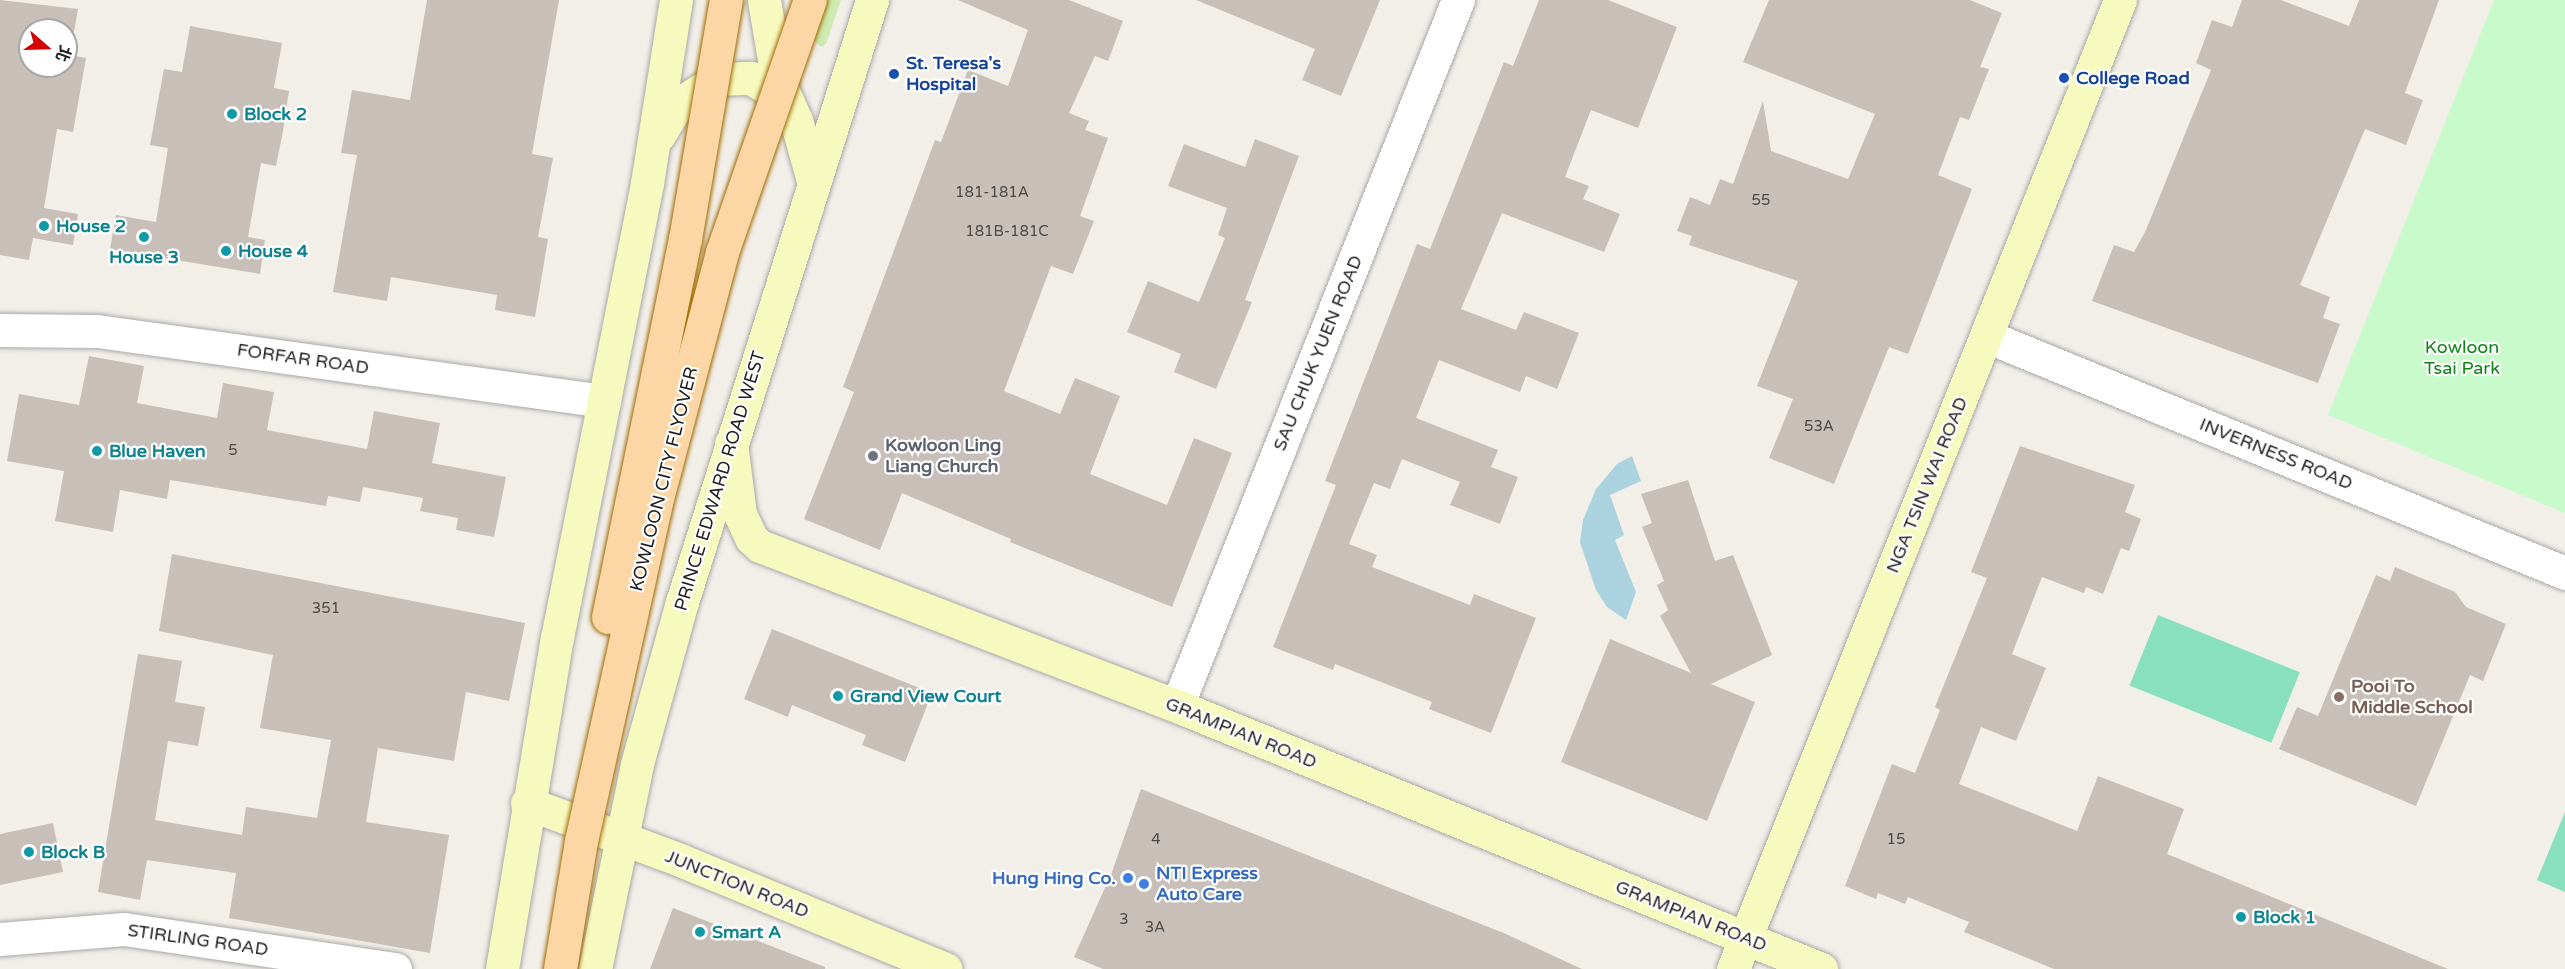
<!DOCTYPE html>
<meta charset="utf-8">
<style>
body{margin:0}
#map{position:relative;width:2565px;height:969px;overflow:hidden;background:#f2efe9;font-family:"Varela Round","Noto Sans TC",sans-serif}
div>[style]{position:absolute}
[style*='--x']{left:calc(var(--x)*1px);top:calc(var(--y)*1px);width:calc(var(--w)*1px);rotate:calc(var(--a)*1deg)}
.grass>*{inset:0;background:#cdebb0}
.park>*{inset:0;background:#c8facc}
.pitch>*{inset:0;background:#88e0be;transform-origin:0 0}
.water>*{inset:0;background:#aad3df}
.building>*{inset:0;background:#c7bfb8}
.roads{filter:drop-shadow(0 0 2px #a9a9a9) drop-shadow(0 0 2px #a9a9a9)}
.street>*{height:33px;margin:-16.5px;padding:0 16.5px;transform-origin:16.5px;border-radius:16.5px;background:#fff}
.secondary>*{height:33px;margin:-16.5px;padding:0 16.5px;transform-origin:16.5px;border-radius:16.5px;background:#f7fabf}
.bridges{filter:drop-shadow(0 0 2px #a06b00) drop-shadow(0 0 2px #a06b00)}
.primary-bridge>*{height:33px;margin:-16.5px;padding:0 16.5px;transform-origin:16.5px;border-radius:16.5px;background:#fcd6a4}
.dots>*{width:16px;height:16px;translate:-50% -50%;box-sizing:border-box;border:3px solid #fff;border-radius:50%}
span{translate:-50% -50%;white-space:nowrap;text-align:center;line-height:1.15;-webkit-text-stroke:4.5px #fff;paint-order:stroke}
.number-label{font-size:15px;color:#4b4948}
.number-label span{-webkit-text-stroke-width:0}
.transit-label{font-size:18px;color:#164399;font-weight:700}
.left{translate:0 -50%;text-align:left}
.culture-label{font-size:18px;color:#0d838f;font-weight:700}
.park-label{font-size:18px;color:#0c8416}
.street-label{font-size:18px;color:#222}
.worship-label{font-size:18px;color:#5b616d;font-weight:700}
.education-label{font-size:18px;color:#785e54;font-weight:700}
.shop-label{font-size:18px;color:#366cbe;font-weight:700}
.right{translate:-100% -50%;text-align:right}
.north{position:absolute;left:18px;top:18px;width:60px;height:60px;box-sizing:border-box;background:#fff;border:2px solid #a7a7a7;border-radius:50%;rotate:110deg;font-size:16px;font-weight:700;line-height:24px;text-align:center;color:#222}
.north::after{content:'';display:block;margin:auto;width:21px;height:27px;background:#d40000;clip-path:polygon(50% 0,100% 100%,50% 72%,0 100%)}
</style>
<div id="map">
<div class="grass">
<div style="clip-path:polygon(806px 0,841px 0,826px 44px,821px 47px,812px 39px)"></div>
</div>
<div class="park">
<div style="clip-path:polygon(2494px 0,2565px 0,2565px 513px,2328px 415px)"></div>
</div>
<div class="pitch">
<div style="left:2158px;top:615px;width:153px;height:76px;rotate:22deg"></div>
<div style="clip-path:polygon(2565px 812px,2565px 892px,2537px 880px)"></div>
</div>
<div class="water">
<div style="clip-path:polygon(1632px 456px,1641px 481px,1610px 495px,1624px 535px,1615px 540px,1636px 592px,1626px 620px,1607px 607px,1596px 590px,1580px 542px,1583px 520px,1596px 489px,1617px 464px)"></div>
</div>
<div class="building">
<div style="clip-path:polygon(evenodd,0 0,78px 9px,70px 55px,86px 58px,73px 132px,57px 129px,44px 208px,78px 214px,73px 245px,33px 238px,29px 260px,0 255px,0 0,30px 30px,66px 30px,66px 66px,30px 66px,30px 30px)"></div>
<div style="clip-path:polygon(427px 0,559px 0,532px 154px,553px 158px,538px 237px,548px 239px,535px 317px,495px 310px,497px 295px,391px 277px,387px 301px,333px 292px,357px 155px,341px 153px,352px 90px,410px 100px)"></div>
<div style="clip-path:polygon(958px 0,1069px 0,1123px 21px,1108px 61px,1095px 56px,1069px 113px,1089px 121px,1085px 130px,1108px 138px,1080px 216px,1094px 221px,1073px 274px,1051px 266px,1004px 391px,1060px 414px,1075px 378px,1120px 396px,1090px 474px,1167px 505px,1194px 438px,1232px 453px,1172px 607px,1010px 542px,1011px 539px,902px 493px,880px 550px,804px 519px,854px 392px,843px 387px,935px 140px,941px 142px,968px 70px,1008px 86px,1028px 30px)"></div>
<div style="clip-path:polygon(1196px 0,1380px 0,1341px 96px,1302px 80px,1315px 49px)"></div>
<div style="clip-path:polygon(1539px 0,1608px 0,1677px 27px,1638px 128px,1591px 110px,1565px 177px,1589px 186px,1583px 199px,1620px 214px,1604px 252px,1502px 213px,1461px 309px,1516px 330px,1524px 312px,1579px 333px,1557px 389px,1526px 376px,1520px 392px,1439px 360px,1416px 418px,1498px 450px,1491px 467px,1518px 477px,1500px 524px,1450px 505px,1460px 482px,1402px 459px,1390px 489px,1374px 483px,1349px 544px,1377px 555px,1372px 567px,1470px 605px,1474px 594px,1536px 618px,1491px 733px,1429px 709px,1432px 702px,1335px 664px,1333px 670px,1273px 647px,1336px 485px,1325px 481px,1417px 244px,1430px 249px,1504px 62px,1513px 66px)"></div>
<div style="clip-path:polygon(1769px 0,1970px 0,2002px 13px,1980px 67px,1989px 69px,1969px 120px,1960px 117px,1938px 175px,1972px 189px,1908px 354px,1889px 347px,1834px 484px,1769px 458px,1793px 399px,1757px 386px,1798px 281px,1689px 245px,1692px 236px,1677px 231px,1690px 197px,1710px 205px,1720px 179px,1733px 184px,1763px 101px,1771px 151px,1848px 179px,1875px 114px,1743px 62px)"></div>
<div style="clip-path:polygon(2242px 0,2281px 0,2349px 26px,2359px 0,2439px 0,2405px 93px,2423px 100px,2406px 145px,2365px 129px,2300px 285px,2330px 297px,2323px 318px,2340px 324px,2318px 383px,2092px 301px,2114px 245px,2134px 252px,2146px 230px,2211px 70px,2196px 63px,2212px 20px,2232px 27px)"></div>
<div style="clip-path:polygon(190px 26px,282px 43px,274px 88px,289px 91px,283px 131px,276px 166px,261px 163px,248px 237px,265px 240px,260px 274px,110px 249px,116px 215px,156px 222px,168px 148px,150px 145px,158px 101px,164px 69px,182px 72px)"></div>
<div style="clip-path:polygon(1255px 139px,1299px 156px,1245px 300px,1252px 302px,1216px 389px,1174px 372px,1181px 354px,1127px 332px,1148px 281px,1199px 302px,1225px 238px,1218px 235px,1227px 208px,1168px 186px,1184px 144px,1245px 167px)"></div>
<div style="clip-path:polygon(89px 356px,144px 366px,137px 403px,217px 418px,223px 383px,274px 392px,267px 430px,367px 449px,374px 411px,440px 423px,432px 463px,506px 477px,494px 537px,456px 530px,458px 518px,420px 511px,423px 498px,363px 487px,360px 502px,328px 496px,326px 506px,170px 480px,167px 499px,120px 490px,113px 532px,55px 521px,64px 471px,7px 461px,19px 394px,79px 405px)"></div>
<div style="clip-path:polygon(2020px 446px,2135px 485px,2125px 512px,2141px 519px,2129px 551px,2121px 548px,2103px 594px,2086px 587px,2084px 593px,2042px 577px,2012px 654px,2046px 668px,2016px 741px,1981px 727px,1959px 784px,2077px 831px,2098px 776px,2184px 809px,2167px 854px,2448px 969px,2054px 969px,1964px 932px,1969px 922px,1908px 897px,1905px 904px,1878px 893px,1876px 899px,1845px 886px,1892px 764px,1915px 773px,1940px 710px,1935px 707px,1987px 578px,1971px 572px)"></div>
<div style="clip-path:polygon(1688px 480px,1715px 561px,1733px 555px,1772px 655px,1711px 684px,1755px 702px,1707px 821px,1561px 762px,1610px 639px,1691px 673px,1660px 616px,1668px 610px,1657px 585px,1664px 581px,1642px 527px,1652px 523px,1641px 494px)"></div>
<div style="clip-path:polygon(172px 554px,525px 623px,509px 701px,466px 692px,454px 761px,378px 748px,366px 822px,449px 835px,430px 953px,229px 918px,236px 873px,147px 860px,140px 900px,98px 892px,138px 654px,182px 661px,175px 702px,205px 707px,198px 746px,168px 741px,155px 820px,242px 835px,246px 807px,317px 818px,331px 740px,260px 728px,273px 655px,159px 631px)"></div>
<div style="clip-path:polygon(2395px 567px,2455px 592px,2466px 607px,2506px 624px,2483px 681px,2470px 675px,2416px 806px,2279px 749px,2297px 707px,2318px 716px,2376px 575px,2390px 581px)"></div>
<div style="clip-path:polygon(772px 629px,932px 693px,905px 762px,862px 745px,866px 735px,792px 705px,788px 717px,744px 699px)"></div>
<div style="clip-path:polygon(1141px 789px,1506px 934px,1582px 969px,1103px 969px,1074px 957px,1112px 872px)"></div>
<div style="clip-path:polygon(53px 823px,63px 872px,0 885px,0 834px)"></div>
<div style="clip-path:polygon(673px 908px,825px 967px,825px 969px,650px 969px)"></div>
</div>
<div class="roads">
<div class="street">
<div style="--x:0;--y:330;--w:97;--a:0.6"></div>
<div style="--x:97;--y:331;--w:512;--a:7.86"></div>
<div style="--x:1986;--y:336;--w:626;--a:22.26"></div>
<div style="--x:1177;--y:706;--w:760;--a:-68.3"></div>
<div style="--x:0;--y:939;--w:124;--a:-4.6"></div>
<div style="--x:124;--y:929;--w:274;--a:8.4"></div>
</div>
<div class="secondary">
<div style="--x:764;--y:0;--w:79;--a:80.5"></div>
<div style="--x:777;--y:78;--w:46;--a:65.7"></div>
<div style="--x:796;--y:120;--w:63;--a:74.4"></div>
<div style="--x:659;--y:135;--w:35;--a:-59"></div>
<div style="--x:677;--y:105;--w:49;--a:-32.4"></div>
<div style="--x:718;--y:79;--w:33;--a:-2"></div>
<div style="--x:751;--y:78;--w:41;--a:32.2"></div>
<div style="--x:731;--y:443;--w:72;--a:82.8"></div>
<div style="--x:740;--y:514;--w:26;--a:65"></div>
<div style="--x:751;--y:538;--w:12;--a:42"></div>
<div style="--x:760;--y:546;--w:447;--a:21"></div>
<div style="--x:1177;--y:706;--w:696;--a:22.21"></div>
<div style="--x:527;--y:803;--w:163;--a:20.4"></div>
<div style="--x:680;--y:860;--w:287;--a:22.3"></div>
<div style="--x:502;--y:969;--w:336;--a:-80.6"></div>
<div style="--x:557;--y:638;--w:464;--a:-78.8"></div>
<div style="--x:647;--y:183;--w:185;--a:-81"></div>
<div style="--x:595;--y:969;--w:209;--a:-78.4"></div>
<div style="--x:637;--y:764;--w:168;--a:-74.5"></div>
<div style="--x:682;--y:602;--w:631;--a:-72.48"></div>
<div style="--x:1733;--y:969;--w:1043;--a:-68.23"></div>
</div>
</div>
<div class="bridges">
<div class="primary-bridge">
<div style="--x:608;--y:617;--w:386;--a:-78.5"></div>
<div style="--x:685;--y:239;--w:242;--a:-80.3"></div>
<div style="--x:560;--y:969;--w:130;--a:-80.7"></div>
<div style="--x:581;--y:841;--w:343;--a:-77.5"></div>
<div style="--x:655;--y:506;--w:263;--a:-75.2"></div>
<div style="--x:722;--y:252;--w:267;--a:-70.8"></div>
</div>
</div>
<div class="dots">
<div style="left:894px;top:74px;background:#1a4fb4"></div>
<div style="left:2064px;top:78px;background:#1a4fb4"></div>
<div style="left:232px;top:114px;background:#0f9aa8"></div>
<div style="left:44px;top:226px;background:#0f9aa8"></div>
<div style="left:144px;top:237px;background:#0f9aa8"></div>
<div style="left:226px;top:251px;background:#0f9aa8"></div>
<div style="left:97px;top:451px;background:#0f9aa8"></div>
<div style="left:873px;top:456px;background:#6b7280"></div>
<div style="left:838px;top:696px;background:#0f9aa8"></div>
<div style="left:2339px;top:697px;background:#8d6e63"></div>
<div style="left:29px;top:852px;background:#0f9aa8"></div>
<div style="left:1128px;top:878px;background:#3f7fe0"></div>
<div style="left:1144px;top:884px;background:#3f7fe0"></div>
<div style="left:2241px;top:917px;background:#0f9aa8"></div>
<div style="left:700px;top:932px;background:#0f9aa8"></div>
</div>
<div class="number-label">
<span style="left:992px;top:193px">181-181A</span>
<span style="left:1761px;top:201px">55</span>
<span style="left:1007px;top:232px">181B-181C</span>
<span style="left:1819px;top:427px">53A</span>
<span style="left:233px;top:451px">5</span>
<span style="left:326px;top:609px">351</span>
<span style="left:1156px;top:840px">4</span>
<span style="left:1896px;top:840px">15</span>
<span style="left:1124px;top:920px">3</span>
<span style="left:1155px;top:928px">3A</span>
</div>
<div class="transit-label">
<span class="left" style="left:906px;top:74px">St. Teresa's<br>Hospital</span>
<span class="left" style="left:2076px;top:78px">College Road</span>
</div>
<div class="culture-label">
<span class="left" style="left:244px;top:114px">Block 2</span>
<span class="left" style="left:56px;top:226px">House 2</span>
<span class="left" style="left:238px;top:251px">House 4</span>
<span style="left:144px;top:257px">House 3</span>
<span class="left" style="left:109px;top:451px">Blue Haven</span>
<span class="left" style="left:850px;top:696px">Grand View Court</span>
<span class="left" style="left:41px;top:852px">Block B</span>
<span class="left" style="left:2253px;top:917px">Block 1</span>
<span class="left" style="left:712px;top:932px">Smart A</span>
</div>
<div class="park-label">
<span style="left:2462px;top:358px">Kowloon<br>Tsai Park</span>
</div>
<div class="street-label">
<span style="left:1318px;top:353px;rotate:-68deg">SAU CHUK YUEN ROAD</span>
<span style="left:303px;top:359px;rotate:8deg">FORFAR ROAD</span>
<span style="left:2276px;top:454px;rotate:22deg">INVERNESS ROAD</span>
<span style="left:664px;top:479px;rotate:-76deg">KOWLOON CITY FLYOVER</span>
<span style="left:720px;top:481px;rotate:-73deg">PRINCE EDWARD ROAD WEST</span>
<span style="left:1927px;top:485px;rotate:-68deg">NGA TSIN WAI ROAD</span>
<span style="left:1241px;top:733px;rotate:22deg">GRAMPIAN ROAD</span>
<span style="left:737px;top:884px;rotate:22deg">JUNCTION ROAD</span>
<span style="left:1691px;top:916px;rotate:22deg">GRAMPIAN ROAD</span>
<span style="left:198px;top:940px;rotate:8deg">STIRLING ROAD</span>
</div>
<div class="worship-label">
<span class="left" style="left:885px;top:456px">Kowloon Ling<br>Liang Church</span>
</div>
<div class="education-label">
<span class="left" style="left:2351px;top:697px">Pooi To<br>Middle School</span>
</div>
<div class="shop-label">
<span class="left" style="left:1156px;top:884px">NTI Express<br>Auto Care</span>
<span class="right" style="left:1116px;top:878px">Hung Hing Co.</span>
</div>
<div class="north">北</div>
</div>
